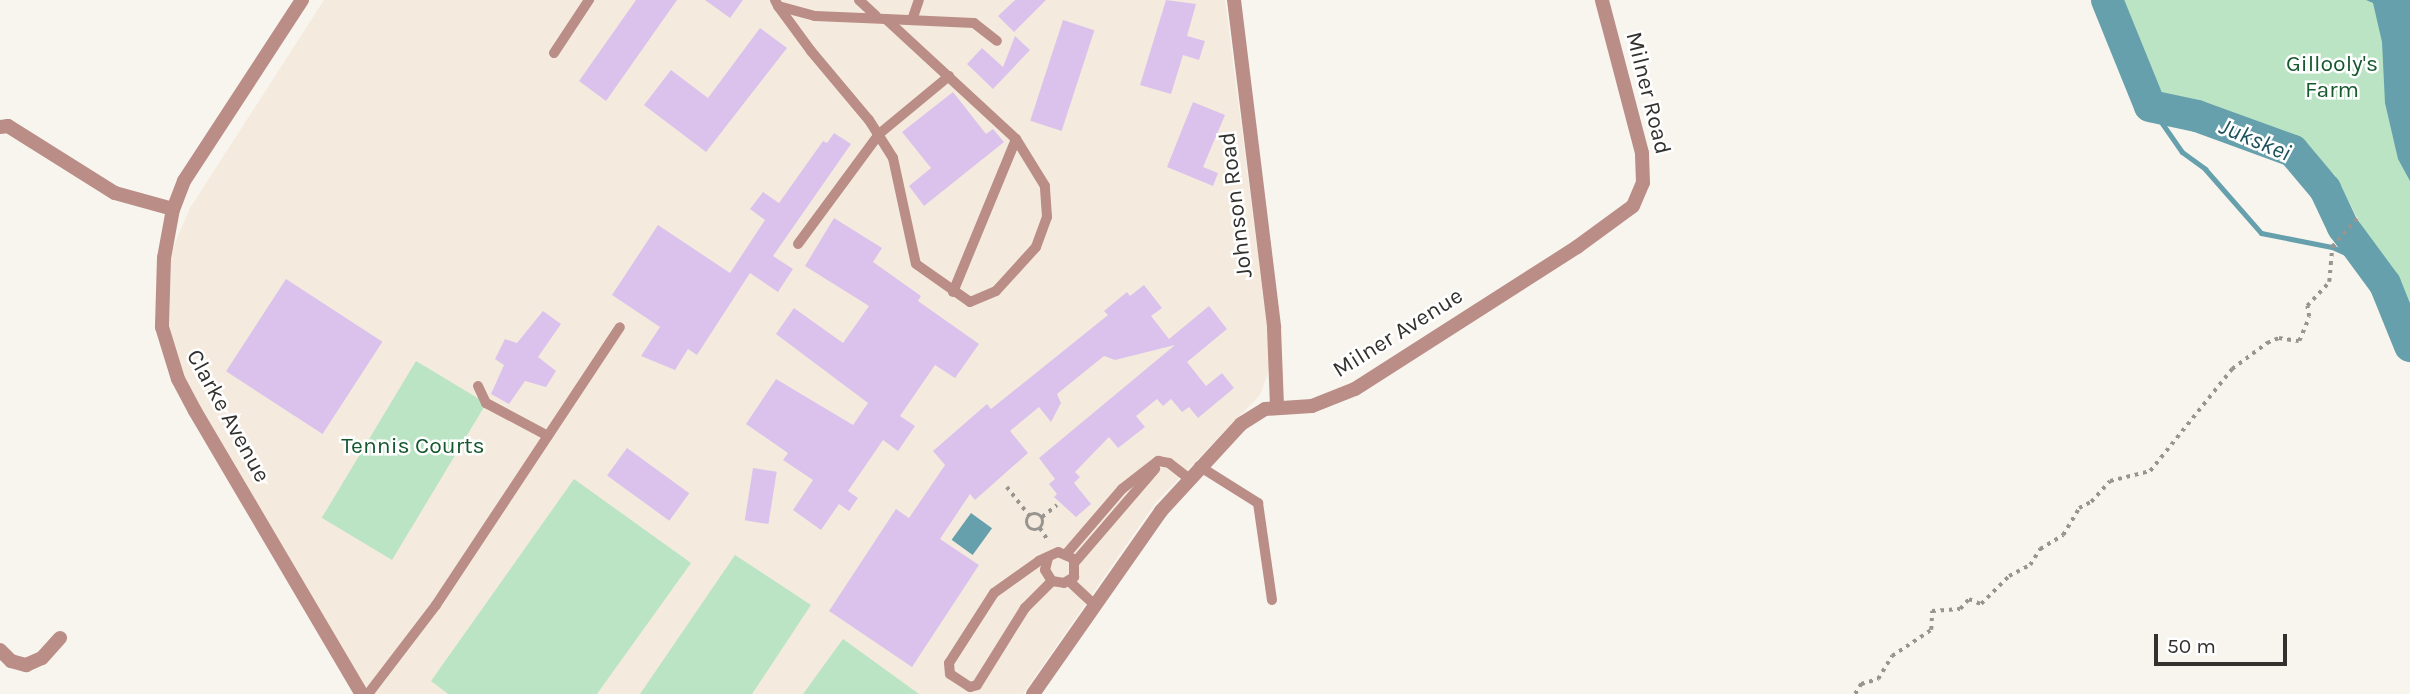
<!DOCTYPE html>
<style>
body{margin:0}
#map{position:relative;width:2410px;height:694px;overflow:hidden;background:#f8f4ee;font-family:Karla,sans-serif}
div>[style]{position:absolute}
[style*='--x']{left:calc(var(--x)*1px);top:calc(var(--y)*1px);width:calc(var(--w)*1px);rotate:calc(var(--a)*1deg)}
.built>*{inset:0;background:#f4ebde}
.green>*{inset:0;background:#bbe4c4;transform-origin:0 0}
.water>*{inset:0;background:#65a0ac;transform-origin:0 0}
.stream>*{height:5px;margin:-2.5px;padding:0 2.5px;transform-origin:2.5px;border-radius:2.5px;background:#65a0ac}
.river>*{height:32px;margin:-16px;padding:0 16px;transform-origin:16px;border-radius:16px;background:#65a0ac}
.building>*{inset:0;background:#dbc2ec;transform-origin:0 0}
.path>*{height:3.5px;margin-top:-1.75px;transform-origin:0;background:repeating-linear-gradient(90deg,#989591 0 3.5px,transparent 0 8.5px)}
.path>.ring{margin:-1.75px;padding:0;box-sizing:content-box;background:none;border:3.5px solid #989591;border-radius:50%}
.service>*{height:10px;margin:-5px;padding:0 5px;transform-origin:5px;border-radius:5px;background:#ba8d87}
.minor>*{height:14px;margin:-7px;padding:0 7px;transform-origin:7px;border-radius:7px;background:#ba8d87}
span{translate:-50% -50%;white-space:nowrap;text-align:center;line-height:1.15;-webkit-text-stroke:5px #fff;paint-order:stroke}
.park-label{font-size:23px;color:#16572e}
.street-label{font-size:23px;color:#32312e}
.water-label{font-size:24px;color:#1e525b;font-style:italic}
.scale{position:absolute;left:2154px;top:634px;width:133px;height:32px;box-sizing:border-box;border:4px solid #32312e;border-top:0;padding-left:9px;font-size:21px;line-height:24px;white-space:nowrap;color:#32312e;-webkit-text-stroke:5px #fff;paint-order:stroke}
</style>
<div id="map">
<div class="built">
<div style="clip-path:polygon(324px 0,1225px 0,1268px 333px,1270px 367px,1260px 395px,1156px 502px,1023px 694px,358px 694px,178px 372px,169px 340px,171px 252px,190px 208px)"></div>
</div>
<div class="green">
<div style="clip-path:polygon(2121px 0,2410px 0,2410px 320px,2335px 175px,2304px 148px,2191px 110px,2164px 95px,2148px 71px)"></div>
<div style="left:416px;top:361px;width:82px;height:183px;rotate:31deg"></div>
<div style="clip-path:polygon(574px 479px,691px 563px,597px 694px,448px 694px,431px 681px)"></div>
<div style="clip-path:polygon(735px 555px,811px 605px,752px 694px,640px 694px)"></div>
<div style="clip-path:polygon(843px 639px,919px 694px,803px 694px)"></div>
</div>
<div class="water">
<div style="clip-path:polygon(2366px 0,2410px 0,2410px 181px,2398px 159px,2385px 103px,2382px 42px,2373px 3px)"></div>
<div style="left:971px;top:513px;width:26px;height:33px;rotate:36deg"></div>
</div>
<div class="stream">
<div style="--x:2150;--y:106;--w:56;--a:55.2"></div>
<div style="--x:2182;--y:152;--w:29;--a:36"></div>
<div style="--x:2205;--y:169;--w:85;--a:48.8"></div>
<div style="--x:2261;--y:233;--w:72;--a:11.2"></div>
<div style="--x:2332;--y:247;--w:35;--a:24"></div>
<div style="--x:2364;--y:261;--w:31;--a:48"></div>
</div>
<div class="river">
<div style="--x:2107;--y:0;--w:114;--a:67.9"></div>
<div style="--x:2150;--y:106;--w:48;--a:12"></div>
<div style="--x:2197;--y:116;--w:102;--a:20"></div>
<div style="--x:2293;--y:151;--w:50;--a:49.9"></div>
<div style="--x:2325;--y:189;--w:42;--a:64.7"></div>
<div style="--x:2343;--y:227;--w:71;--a:53.6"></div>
<div style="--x:2385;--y:284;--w:67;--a:68"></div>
</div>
<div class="building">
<div style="clip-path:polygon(636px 0,677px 0,606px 101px,579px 81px)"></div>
<div style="clip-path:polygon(705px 0,743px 0,730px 18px)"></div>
<div style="clip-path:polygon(1015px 0,1046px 0,1014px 32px,998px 16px)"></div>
<div style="clip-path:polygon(1166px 0,1196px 4px,1187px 36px,1205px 41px,1199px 60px,1183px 55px,1171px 94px,1140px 85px)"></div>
<div style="left:1063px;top:20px;width:33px;height:106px;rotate:18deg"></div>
<div style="clip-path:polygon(760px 28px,787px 48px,706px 152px,644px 105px,671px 70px,708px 98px)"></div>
<div style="clip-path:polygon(1015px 36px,1030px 50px,993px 89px,967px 64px,982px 48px,1003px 67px)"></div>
<div style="clip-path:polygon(953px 92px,986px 134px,993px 129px,1004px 142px,924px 206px,909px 186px,931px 168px,902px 132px)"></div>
<div style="clip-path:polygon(1193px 102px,1225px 115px,1203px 167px,1218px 173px,1213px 186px,1167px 167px)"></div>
<div style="clip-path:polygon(834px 133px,851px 144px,773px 256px,793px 269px,778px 292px,750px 273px,697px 355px,688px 349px,675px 370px,641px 356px,660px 327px,612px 295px,658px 225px,730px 273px,765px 220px,750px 209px,763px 192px,779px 203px,823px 141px,827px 143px)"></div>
<div style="clip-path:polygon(834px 218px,882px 248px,873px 262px,921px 296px,918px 301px,979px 344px,955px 378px,935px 365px,900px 416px,915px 426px,898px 451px,883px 440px,848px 491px,858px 498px,849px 511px,839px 504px,821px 530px,793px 510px,813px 480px,783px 460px,788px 453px,746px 424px,776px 379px,853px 425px,868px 403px,776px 334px,794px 308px,843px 343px,869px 306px,805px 266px)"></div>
<div style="left:286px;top:279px;width:115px;height:110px;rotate:33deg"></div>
<div style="clip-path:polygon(1144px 285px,1162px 308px,1151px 316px,1169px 339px,1209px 306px,1227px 329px,1187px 362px,1206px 386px,1222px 373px,1234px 388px,1198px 418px,1189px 407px,1182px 412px,1171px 399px,1163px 406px,1157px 399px,1136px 416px,1145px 427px,1118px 448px,1109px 437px,1075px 472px,1080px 477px,1074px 483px,1091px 504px,1076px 517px,1054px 497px,1057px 494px,1049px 484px,1055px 479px,1039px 458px,1175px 345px,1115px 360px,1104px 356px,1057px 394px,1061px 403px,1051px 422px,1039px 407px,1010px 431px,1028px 453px,975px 500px,970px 494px,940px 539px,979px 565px,912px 667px,829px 611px,896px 509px,909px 518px,945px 465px,933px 451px,987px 404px,991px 409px,1108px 315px,1104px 311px,1127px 292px,1130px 296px)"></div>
<div style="clip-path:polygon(543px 311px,561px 324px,538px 357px,556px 371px,546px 387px,525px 381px,509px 404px,491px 394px,504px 365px,495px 359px,505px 339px,517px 343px)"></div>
<div style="left:627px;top:448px;width:77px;height:34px;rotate:36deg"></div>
<div style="left:753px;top:468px;width:24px;height:53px;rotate:9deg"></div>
</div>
<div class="path">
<div style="--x:1007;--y:487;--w:37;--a:52"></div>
<div class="ring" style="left:1027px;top:514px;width:12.5px;height:12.5px"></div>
<div style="--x:1042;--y:517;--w:19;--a:-39"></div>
<div style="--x:1040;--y:528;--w:17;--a:57"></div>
<div style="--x:1855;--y:694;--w:12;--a:-59"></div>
<div style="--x:1861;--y:684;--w:18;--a:-16"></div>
<div style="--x:1878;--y:679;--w:27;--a:-59"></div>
<div style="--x:1892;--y:656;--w:47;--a:-33.7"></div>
<div style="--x:1931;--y:630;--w:19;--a:-87"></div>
<div style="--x:1932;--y:611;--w:28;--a:-4"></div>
<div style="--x:1960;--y:609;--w:13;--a:-48"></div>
<div style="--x:1969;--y:599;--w:13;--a:23"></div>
<div style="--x:1981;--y:604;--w:40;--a:-45"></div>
<div style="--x:2009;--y:576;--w:24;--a:-28"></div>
<div style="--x:2030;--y:565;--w:19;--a:-58"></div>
<div style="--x:2040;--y:549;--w:27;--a:-31"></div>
<div style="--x:2063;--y:535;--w:31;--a:-59"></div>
<div style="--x:2079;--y:508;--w:13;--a:-27"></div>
<div style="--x:2091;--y:502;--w:28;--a:-48"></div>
<div style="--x:2110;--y:481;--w:41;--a:-14"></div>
<div style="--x:2150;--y:471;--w:131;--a:-51.2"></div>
<div style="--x:2232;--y:369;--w:44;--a:-36.6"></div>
<div style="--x:2267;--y:343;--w:13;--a:-23"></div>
<div style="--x:2279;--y:338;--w:20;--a:9"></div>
<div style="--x:2299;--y:341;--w:26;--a:-67"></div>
<div style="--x:2309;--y:317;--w:11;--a:-100"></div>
<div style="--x:2307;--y:306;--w:33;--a:-47"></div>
<div style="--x:2329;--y:282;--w:35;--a:-85"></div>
<div style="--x:2332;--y:247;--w:40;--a:-49"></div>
</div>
<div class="service">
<div style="--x:775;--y:0;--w:7;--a:63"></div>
<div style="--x:778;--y:6;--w:56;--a:53.7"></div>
<div style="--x:811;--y:51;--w:90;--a:50"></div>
<div style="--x:869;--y:120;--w:45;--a:57.7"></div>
<div style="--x:893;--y:158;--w:108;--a:77.8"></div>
<div style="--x:916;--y:264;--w:66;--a:35.1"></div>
<div style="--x:970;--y:302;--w:28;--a:-23"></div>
<div style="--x:996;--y:291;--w:59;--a:-47.7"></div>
<div style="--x:1036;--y:247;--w:32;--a:-70"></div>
<div style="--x:1047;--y:217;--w:31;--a:-94"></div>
<div style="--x:1045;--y:186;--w:55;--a:-121.7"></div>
<div style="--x:1016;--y:139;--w:177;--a:-137.3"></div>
<div style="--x:886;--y:19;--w:71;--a:-177.6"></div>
<div style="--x:815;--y:16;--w:38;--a:-165"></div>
<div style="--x:859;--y:0;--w:23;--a:43"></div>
<div style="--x:886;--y:19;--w:88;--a:2.6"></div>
<div style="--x:974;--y:23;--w:29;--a:38"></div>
<div style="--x:912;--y:20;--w:21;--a:-71"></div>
<div style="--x:554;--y:53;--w:64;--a:-56.6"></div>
<div style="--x:798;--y:244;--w:137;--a:-53.6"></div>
<div style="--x:879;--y:134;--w:91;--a:-39.6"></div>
<div style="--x:953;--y:292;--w:165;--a:-67.6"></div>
<div style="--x:478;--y:386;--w:19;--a:65"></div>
<div style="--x:486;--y:403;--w:70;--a:28"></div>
<div style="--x:1199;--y:466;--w:70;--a:32.1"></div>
<div style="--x:1258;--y:503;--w:98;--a:81.8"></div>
<div style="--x:1067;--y:553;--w:84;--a:-49.3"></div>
<div style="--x:1122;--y:489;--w:46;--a:-37.9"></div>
<div style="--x:1158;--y:461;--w:11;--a:10"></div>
<div style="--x:1169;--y:463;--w:24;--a:38"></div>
<div style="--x:1048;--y:558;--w:12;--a:104"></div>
<div style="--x:1045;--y:570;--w:13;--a:58"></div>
<div style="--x:1052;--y:581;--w:12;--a:9"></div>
<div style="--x:1064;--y:583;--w:12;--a:-31"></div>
<div style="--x:1074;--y:577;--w:18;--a:-90"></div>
<div style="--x:1074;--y:559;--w:17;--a:-156"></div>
<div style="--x:1058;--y:552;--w:21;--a:155"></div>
<div style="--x:1039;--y:561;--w:55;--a:144.6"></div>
<div style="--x:994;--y:593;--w:83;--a:122.7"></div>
<div style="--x:949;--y:663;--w:11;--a:85"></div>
<div style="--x:950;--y:674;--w:24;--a:33"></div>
<div style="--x:970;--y:687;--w:7;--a:-16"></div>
<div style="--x:977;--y:685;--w:91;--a:-58.1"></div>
<div style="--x:1025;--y:608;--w:38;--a:-45"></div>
<div style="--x:1075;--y:562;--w:123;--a:-49.3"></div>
<div style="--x:1069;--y:581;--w:35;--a:43"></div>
<div style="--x:368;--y:694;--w:112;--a:-52.6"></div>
<div style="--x:436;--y:605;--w:333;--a:-56.5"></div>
</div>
<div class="minor">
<div style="--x:302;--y:0;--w:216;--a:123.1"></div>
<div style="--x:184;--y:181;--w:30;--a:111"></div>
<div style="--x:173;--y:209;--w:50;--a:100.4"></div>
<div style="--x:164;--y:258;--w:69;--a:91.7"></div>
<div style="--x:162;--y:327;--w:54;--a:72.9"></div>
<div style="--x:178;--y:379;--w:36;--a:62"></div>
<div style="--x:195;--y:411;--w:329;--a:59.5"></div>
<div style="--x:1234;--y:0;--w:330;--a:83"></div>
<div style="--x:1274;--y:328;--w:78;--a:87.8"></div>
<div style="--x:0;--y:127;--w:8;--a:-7"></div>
<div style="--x:8;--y:126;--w:126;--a:32.1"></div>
<div style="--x:115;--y:193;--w:60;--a:15.4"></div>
<div style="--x:0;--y:650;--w:16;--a:45"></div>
<div style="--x:11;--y:661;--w:16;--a:15"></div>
<div style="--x:26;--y:665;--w:17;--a:-24"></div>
<div style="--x:42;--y:658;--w:27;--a:-48"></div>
<div style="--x:1033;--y:694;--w:223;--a:-55"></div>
<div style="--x:1161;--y:511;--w:118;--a:-47.4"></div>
<div style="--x:1241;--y:424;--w:28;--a:-32"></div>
<div style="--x:1265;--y:409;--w:47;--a:-3.7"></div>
<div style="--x:1312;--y:406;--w:46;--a:-21.6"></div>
<div style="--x:1355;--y:389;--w:264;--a:-32.6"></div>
<div style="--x:1577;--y:247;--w:69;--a:-36.2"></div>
<div style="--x:1633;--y:206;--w:25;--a:-67"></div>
<div style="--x:1643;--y:183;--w:30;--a:-92"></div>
<div style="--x:1642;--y:153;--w:158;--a:-104.7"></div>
</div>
<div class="park-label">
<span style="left:2332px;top:77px">Gillooly's<br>Farm</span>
<span style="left:413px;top:446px">Tennis Courts</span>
</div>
<div class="street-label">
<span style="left:1648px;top:93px;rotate:76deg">Milner Road</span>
<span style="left:1236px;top:205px;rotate:-97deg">Johnson Road</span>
<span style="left:1398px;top:333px;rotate:-32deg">Milner Avenue</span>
<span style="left:228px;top:416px;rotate:61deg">Clarke Avenue</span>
</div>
<div class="water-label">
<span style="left:2255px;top:140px;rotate:23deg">Jukskei</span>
</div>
<div class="scale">50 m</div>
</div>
